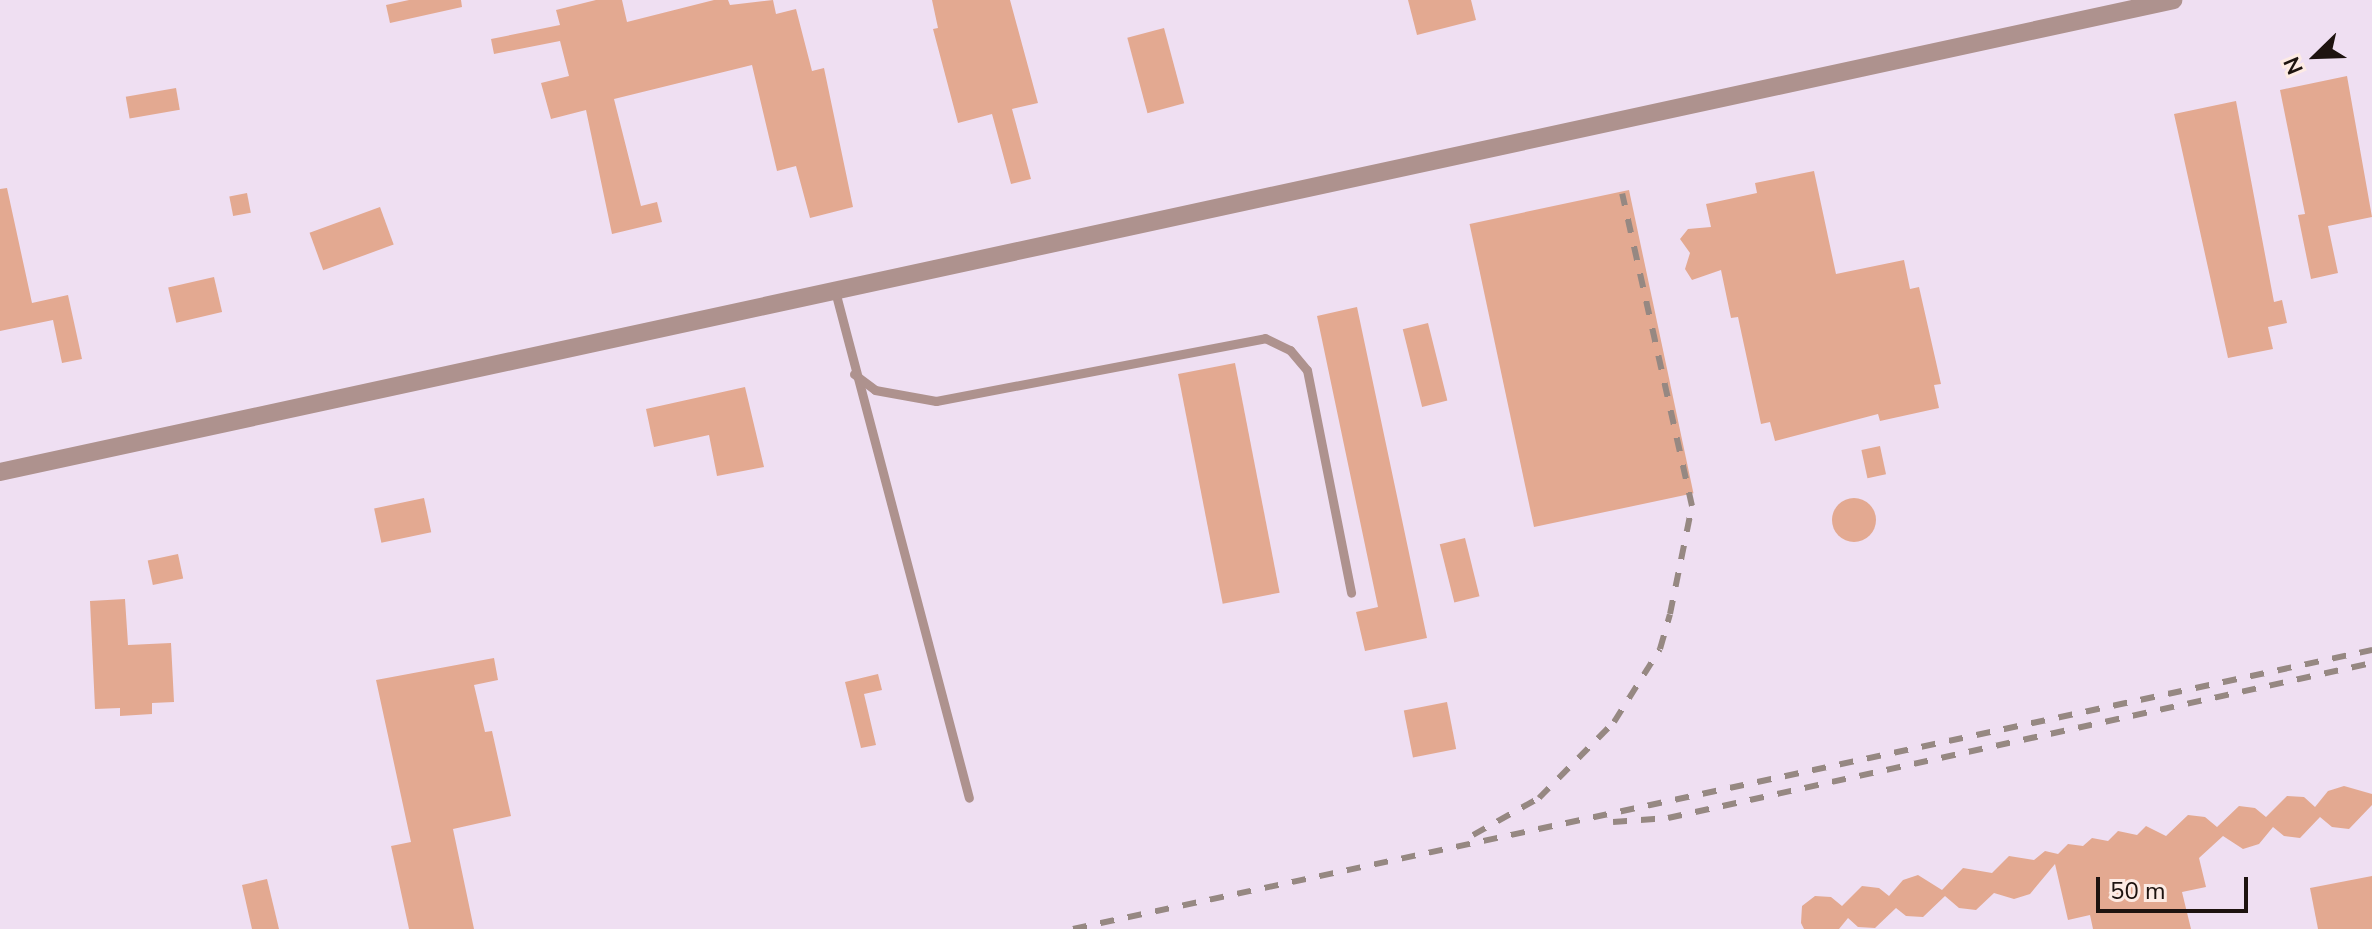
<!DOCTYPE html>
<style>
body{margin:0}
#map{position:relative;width:2372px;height:929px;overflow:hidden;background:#fdebe4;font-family:"Nunito Sans",sans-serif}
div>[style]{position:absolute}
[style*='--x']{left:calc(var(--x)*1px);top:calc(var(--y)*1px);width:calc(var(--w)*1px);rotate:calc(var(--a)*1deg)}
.industrial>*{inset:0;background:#efdff2;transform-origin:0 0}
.building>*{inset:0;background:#e3a991;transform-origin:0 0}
.round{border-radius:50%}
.service>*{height:9px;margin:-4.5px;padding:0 4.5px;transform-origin:4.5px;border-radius:4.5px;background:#ae928e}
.minor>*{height:18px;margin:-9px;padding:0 9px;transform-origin:9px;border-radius:9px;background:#ae928e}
.rail>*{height:6px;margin-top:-3px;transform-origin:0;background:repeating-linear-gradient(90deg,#968882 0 14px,transparent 0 28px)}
span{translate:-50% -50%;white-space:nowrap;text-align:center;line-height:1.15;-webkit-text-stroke:8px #fdebe4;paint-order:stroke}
.north{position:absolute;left:2276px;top:16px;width:80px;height:80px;-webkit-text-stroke:6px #fdebe4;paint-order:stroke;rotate:247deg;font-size:22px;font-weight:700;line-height:32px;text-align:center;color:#1d130f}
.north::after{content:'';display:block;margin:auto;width:28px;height:36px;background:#1d130f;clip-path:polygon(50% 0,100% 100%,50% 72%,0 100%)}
.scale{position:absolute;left:2096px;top:877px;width:152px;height:36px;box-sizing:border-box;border:4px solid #1d130f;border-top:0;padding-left:10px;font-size:24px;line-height:28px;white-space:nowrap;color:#1d130f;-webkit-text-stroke:6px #fdebe4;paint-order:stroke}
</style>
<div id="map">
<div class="industrial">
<div style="left:0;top:0;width:2372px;height:929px"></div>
</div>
<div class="building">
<div style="clip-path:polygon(409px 0,461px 0,462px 7px,390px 23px,386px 5px)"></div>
<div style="clip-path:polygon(596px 0,622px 0,627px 22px,714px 0,728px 0,730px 5px,773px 0,776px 14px,796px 9px,812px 71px,824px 68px,853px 207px,810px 218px,796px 166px,777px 171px,752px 65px,614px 99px,641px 206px,657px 202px,662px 222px,612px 234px,586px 110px,551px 119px,541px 83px,569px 76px,560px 41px,494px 54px,491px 39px,560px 25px,556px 10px)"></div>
<div style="clip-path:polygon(932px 0,1010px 0,1038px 103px,1012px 109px,1031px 179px,1011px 184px,992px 114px,958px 123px,933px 29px,938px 28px)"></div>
<div style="clip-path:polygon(1408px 0,1471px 0,1476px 20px,1417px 35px)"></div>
<div style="left:1164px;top:28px;width:78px;height:38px;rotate:75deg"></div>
<div style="clip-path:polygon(2347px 76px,2372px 217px,2328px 226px,2338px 273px,2311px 279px,2298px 215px,2305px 214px,2280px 90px)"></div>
<div style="left:176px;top:88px;width:22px;height:51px;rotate:80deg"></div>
<div style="clip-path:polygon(2236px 101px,2274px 302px,2282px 300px,2287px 323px,2268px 327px,2273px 349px,2228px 358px,2174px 114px)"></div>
<div style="clip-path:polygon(1814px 171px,1836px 274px,1904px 260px,1910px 289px,1919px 287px,1941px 384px,1934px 385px,1939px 408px,1880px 421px,1878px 414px,1775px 441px,1770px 422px,1761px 424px,1738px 317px,1731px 318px,1721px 270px,1692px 280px,1685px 269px,1690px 253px,1680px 239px,1688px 229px,1711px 227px,1706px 204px,1757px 193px,1755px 183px)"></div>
<div style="clip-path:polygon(7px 188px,32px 303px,68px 295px,82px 359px,62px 363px,53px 320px,0 331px,0 189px)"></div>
<div style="left:1629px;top:190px;width:310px;height:163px;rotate:78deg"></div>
<div style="left:247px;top:193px;width:20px;height:18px;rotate:79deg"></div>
<div style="left:380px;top:207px;width:40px;height:75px;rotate:70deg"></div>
<div style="left:214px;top:277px;width:36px;height:47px;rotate:77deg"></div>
<div style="clip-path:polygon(1357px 307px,1427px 638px,1365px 651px,1356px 612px,1378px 607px,1317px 316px)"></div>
<div style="left:1428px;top:323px;width:80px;height:26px;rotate:76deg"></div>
<div style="left:1235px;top:363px;width:234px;height:58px;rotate:79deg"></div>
<div style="clip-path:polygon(745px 387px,764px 467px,717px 476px,709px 435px,654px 447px,646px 409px)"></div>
<div style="left:1880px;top:446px;width:29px;height:19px;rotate:78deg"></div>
<div class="round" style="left:1832px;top:498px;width:44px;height:44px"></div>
<div style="left:424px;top:498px;width:35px;height:51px;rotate:78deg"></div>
<div style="left:1465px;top:538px;width:60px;height:26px;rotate:76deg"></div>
<div style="left:178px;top:554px;width:25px;height:31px;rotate:78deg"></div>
<div style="clip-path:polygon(125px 599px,128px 645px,171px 643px,174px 702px,152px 703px,152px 714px,120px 716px,120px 708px,95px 709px,90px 601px)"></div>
<div style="clip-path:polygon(494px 658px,498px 680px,474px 685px,485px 732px,492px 731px,511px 816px,453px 829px,474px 929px,409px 929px,391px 846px,411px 842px,376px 680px)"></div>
<div style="clip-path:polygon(878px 674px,882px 690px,864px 694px,876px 745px,861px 748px,845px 682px)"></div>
<div style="left:1447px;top:702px;width:48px;height:44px;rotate:79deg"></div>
<div style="clip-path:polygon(2344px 786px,2372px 794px,2372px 805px,2349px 829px,2332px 827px,2320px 817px,2300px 838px,2284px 836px,2273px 827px,2259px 844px,2243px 849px,2223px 836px,2199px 858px,2206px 887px,2182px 892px,2191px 929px,2093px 929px,2090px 915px,2068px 920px,2055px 864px,2030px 894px,2014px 899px,1994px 893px,1976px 910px,1959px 908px,1945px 896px,1923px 917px,1906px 916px,1896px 908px,1875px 928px,1858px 927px,1848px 918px,1839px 929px,1804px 929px,1801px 923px,1802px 906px,1815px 896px,1831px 897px,1842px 906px,1862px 886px,1879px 888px,1889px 896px,1903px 880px,1918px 875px,1942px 890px,1963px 868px,1992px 873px,2009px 856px,2034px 860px,2045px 851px,2058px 854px,2068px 844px,2083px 846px,2092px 838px,2108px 841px,2118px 831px,2137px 835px,2146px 826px,2166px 836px,2188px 815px,2205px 817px,2217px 827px,2239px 806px,2255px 808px,2266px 817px,2287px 796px,2304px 797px,2315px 807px,2328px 791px)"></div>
<div style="clip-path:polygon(2372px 876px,2372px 929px,2318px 929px,2310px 888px)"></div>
<div style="clip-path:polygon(267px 879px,279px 929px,252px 929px,242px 885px)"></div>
</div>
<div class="service">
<div style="--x:835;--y:291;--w:524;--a:75.2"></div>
<div style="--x:854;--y:374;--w:26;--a:37"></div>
<div style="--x:875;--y:390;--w:62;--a:10.2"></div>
<div style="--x:936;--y:401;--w:335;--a:-10.8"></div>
<div style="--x:1265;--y:338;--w:28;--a:26"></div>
<div style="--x:1290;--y:350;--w:26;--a:50"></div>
<div style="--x:1307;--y:370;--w:227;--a:78.8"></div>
</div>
<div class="minor">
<div style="--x:0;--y:472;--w:2224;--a:-12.25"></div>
</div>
<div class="rail">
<div style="--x:1613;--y:822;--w:55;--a:-4.2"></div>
<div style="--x:1668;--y:818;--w:721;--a:-12.42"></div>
<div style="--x:1473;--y:835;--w:76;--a:-29.3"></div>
<div style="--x:1539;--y:798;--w:107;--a:-45.4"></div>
<div style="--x:1614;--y:722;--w:86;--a:-57.8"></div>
<div style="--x:1660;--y:649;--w:36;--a:-74"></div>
<div style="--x:1670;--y:614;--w:110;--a:-78.5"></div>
<div style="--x:1692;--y:506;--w:320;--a:-102.6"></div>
<div style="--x:1073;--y:929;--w:1329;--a:-12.12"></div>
</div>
<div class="north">N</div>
<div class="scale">50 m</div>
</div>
